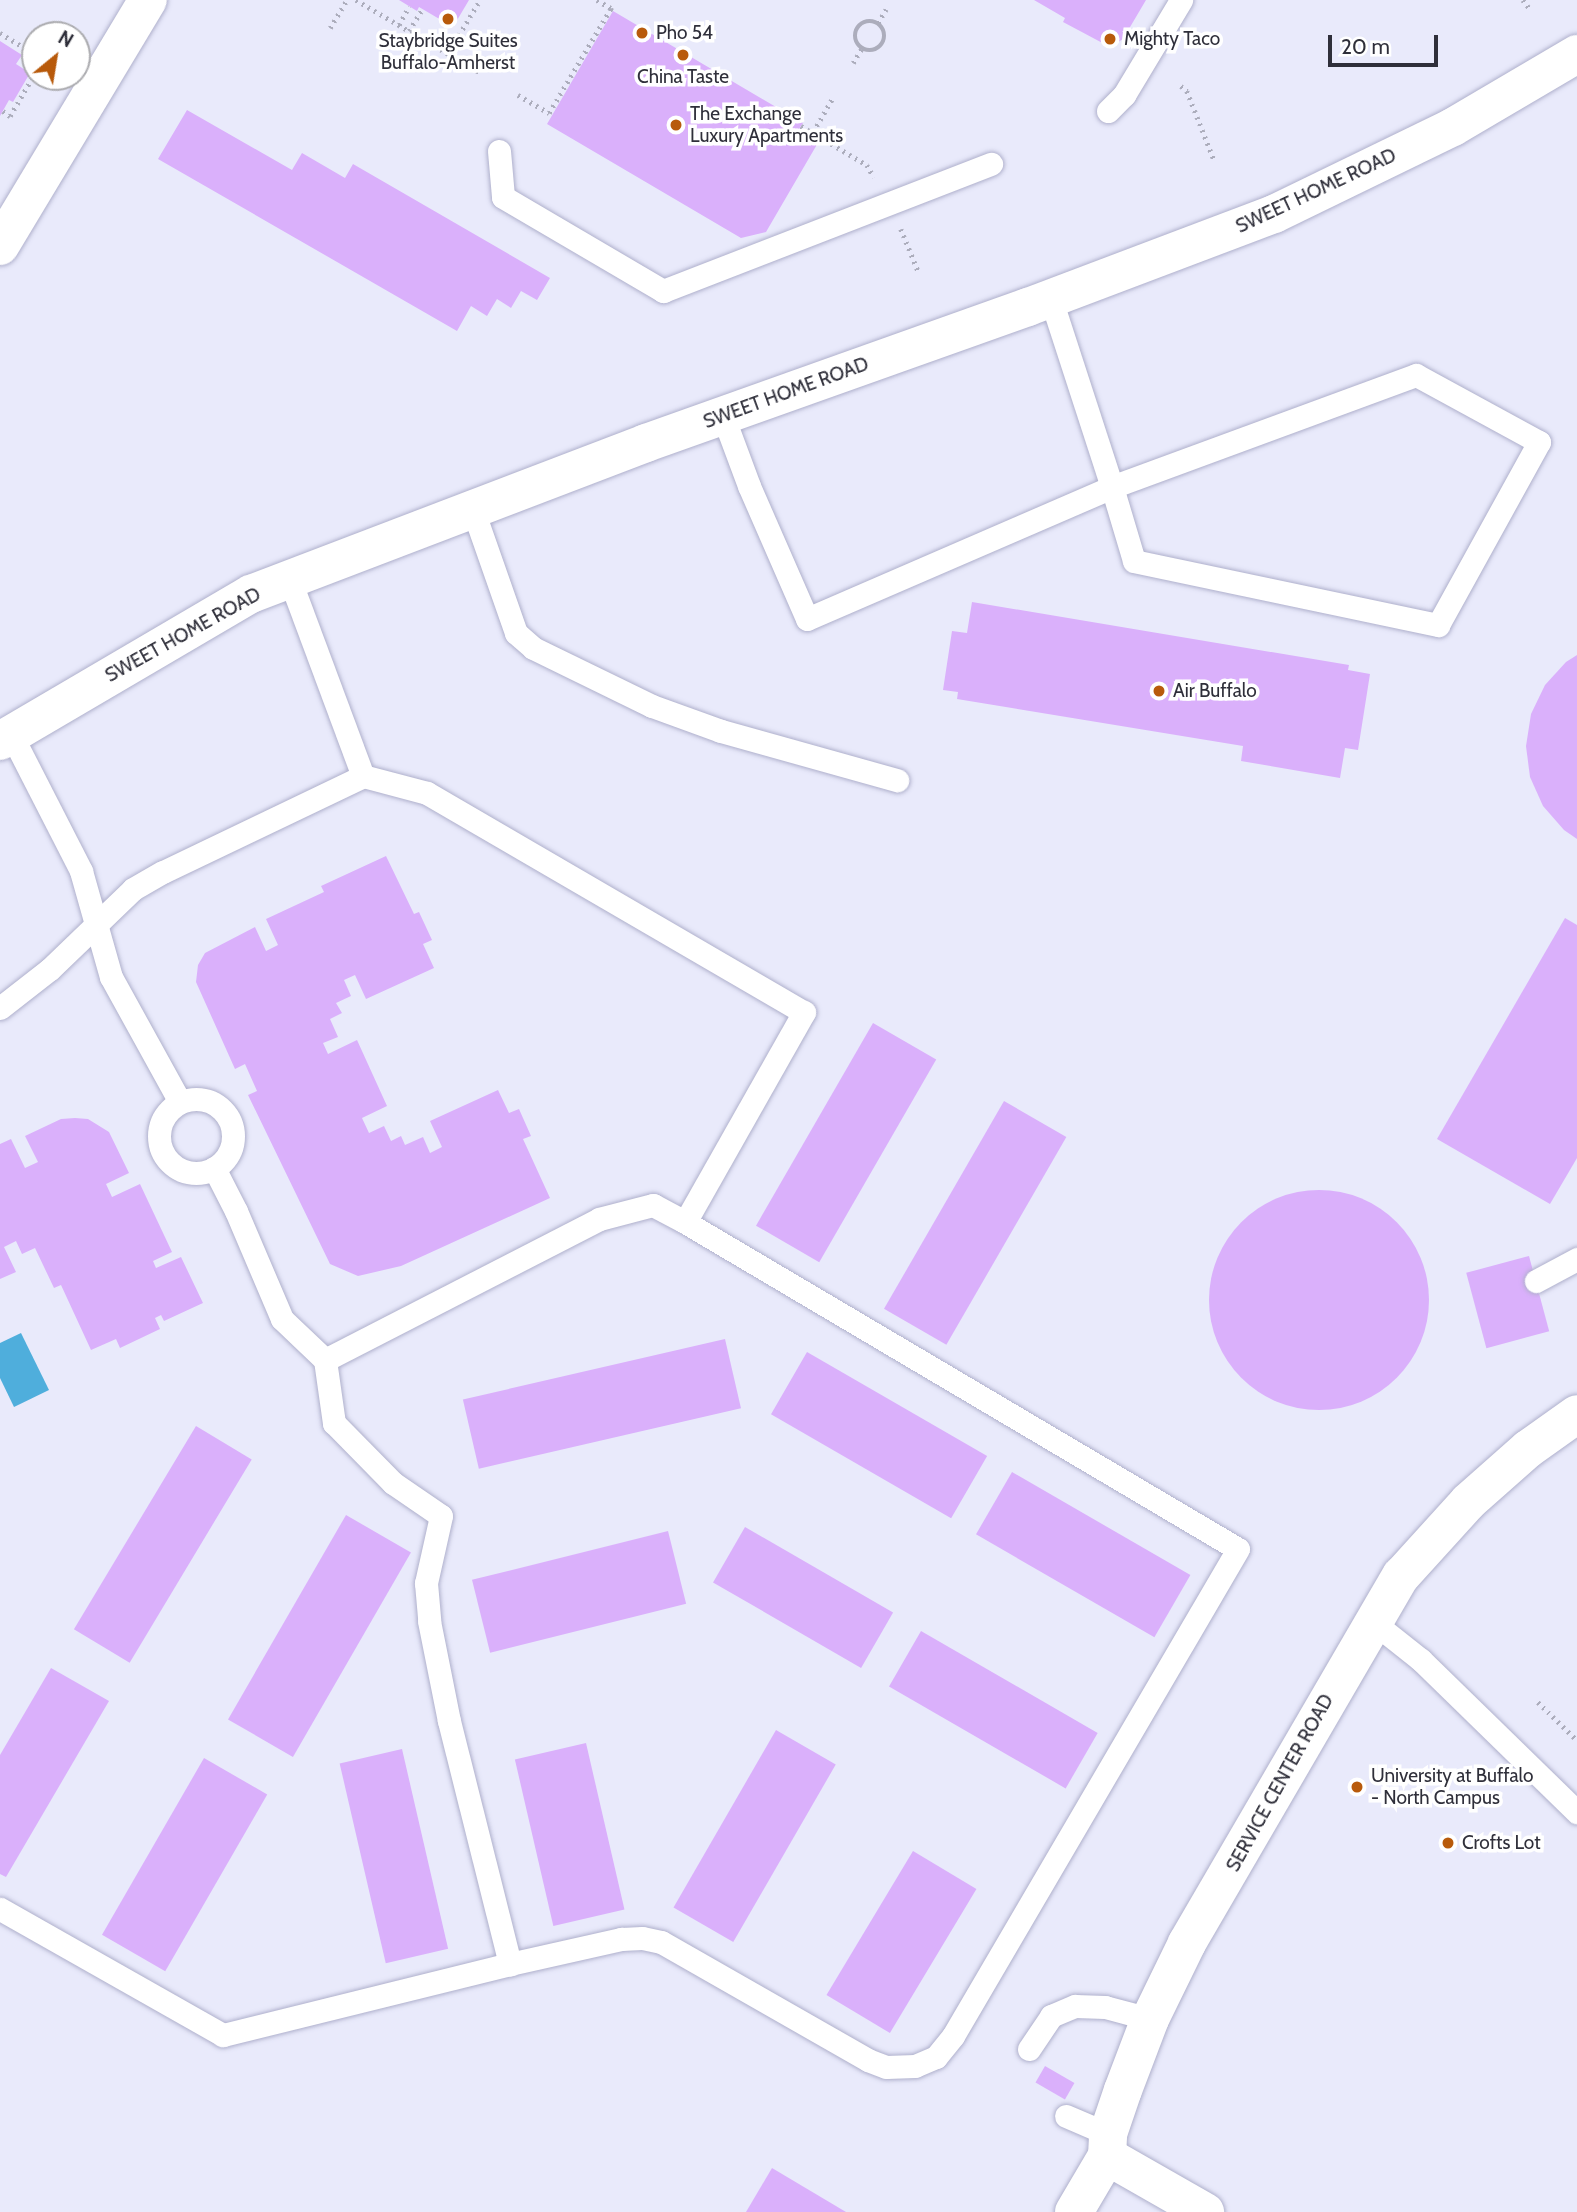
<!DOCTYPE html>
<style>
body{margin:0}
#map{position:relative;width:1577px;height:2212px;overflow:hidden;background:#e9eafb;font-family:Cabin,sans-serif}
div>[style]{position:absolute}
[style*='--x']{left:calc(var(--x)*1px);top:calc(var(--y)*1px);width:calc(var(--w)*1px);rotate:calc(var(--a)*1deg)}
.water>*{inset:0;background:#4faedc}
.building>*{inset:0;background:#dab0fb;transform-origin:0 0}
.round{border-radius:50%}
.path>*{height:4.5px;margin-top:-2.25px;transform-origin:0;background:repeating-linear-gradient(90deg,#acadbc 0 2px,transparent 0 7px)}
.path>.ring{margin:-2.25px;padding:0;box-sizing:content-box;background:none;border:4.5px solid #acadbc;border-radius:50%}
.roads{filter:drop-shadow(0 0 2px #afb0cc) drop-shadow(0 0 2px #afb0cc)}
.lane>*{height:23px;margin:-11.5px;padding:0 11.5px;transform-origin:11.5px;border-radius:11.5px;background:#fff}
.lane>.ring{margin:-11.5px;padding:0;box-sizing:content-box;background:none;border:23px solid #fff;border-radius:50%}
.street>*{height:38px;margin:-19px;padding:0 19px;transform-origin:19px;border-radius:19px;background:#fff}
.secondary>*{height:38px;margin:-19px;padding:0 19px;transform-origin:19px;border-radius:19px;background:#fff}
.dots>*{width:19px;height:19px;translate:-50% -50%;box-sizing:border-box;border:4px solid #fff;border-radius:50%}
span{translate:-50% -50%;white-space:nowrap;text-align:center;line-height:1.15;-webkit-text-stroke:7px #fff;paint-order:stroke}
.poi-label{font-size:19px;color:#2f2f3a}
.left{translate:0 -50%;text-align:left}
.street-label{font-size:19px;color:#2f2f3a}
.north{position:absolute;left:21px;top:21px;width:70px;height:70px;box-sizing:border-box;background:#fff;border:2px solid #acacb0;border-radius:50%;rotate:30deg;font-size:19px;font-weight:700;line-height:28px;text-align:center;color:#2f2f3a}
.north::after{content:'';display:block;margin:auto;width:24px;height:32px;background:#b85a0b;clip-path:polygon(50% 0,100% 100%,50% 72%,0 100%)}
.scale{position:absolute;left:1328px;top:35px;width:110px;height:32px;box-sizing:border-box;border:4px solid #2f2f3a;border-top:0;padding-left:9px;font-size:21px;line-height:24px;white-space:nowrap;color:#2f2f3a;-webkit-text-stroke:5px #fff;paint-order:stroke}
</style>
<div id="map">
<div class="water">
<div style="clip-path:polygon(21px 1333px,49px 1390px,14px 1407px,0 1378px,0 1343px)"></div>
</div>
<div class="building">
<div style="clip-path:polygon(399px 0,469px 0,453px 27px,419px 7px,417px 11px)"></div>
<div style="clip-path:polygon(1034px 0,1146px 0,1123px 39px,1110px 47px,1063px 22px,1065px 18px)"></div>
<div style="clip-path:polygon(613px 11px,803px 123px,799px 129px,819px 141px,766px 232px,741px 238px,547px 124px)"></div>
<div style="clip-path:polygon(0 41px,22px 55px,16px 64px,30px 73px,13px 102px,9px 100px,0 116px)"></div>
<div style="clip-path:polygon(187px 110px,292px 170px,302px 153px,345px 178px,353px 164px,550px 278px,537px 300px,521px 291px,511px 308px,497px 299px,487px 316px,471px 306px,457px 331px,158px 159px)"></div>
<div style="clip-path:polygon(972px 602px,1349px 665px,1348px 670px,1370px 674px,1358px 750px,1345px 748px,1340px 778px,1241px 761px,1243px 746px,957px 699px,958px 692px,943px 690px,952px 631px,967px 633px)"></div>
<div style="clip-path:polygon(1577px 655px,1577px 839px,1564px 830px,1543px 806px,1530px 777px,1526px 746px,1531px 714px,1545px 685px,1566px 662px)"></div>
<div style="clip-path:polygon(386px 856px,414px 914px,419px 912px,432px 940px,423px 944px,434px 968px,366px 999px,355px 975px,344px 980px,351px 996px,336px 1003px,342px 1013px,330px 1019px,338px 1037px,323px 1043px,328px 1054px,357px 1040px,387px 1106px,362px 1118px,369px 1133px,384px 1126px,391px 1141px,401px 1136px,405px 1145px,423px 1137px,430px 1153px,442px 1147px,430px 1121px,498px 1090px,509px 1113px,519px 1109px,531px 1136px,523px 1139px,550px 1198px,401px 1266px,358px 1276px,330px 1264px,248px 1095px,257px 1091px,245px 1064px,235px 1069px,196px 982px,198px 965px,205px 953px,255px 927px,266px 951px,278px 945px,266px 919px,324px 892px,321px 886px)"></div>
<div style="clip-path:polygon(1565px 918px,1577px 925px,1577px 1158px,1550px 1204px,1437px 1139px)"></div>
<div style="left:873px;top:1023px;width:73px;height:234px;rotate:30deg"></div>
<div style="left:1004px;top:1101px;width:72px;height:240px;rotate:30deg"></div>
<div style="clip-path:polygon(75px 1118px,88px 1119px,109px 1132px,129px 1173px,106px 1184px,112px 1197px,140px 1184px,172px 1252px,153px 1261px,156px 1268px,181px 1257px,203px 1303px,164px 1321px,161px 1315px,155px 1318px,160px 1329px,120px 1348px,116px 1339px,91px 1350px,61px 1285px,54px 1288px,35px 1248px,22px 1254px,16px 1241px,4px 1247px,16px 1272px,0 1279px,0 1144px,11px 1139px,25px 1168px,38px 1162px,25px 1136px,61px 1119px)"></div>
<div class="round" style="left:1209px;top:1190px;width:220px;height:220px"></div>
<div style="left:1529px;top:1256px;width:78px;height:65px;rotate:75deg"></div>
<div style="left:725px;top:1339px;width:71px;height:269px;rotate:77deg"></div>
<div style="left:807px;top:1352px;width:208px;height:72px;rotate:30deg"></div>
<div style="left:196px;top:1426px;width:65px;height:237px;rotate:31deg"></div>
<div style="left:1012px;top:1472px;width:206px;height:72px;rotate:30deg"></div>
<div style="left:346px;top:1515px;width:75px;height:236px;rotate:30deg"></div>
<div style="left:745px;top:1527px;width:171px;height:64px;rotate:30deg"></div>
<div style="left:668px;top:1531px;width:75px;height:202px;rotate:76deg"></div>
<div style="left:921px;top:1631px;width:204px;height:64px;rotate:30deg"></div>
<div style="clip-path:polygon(51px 1668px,109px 1701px,6px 1877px,0 1874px,0 1755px)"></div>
<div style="left:776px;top:1730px;width:69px;height:205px;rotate:30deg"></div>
<div style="left:586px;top:1743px;width:171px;height:73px;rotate:77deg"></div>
<div style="left:402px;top:1749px;width:205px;height:64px;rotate:77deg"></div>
<div style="left:204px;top:1758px;width:73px;height:204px;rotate:30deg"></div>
<div style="left:913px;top:1851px;width:74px;height:168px;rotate:31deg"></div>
<div style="left:1045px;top:2066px;width:34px;height:19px;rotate:30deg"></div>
<div style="clip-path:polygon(772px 2168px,846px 2212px,746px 2212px)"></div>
</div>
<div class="path">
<div style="--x:356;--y:0;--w:143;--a:30.3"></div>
<div style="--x:597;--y:0;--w:16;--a:30"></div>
<div style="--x:611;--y:8;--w:6;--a:81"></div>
<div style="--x:1523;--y:0;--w:11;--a:52"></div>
<div class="ring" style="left:855px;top:21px;width:25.5px;height:25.5px"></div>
<div style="--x:878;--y:23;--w:16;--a:-60"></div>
<div style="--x:399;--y:25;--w:21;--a:-62"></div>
<div style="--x:330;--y:28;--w:33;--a:-59"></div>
<div style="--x:409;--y:31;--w:26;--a:-59"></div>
<div style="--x:0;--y:33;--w:41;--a:31"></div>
<div style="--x:448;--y:53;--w:62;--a:-58.9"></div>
<div style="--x:853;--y:63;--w:17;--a:-59"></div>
<div style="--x:1181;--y:86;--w:8;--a:40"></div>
<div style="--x:1187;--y:91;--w:76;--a:68.5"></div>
<div style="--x:518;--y:95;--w:36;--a:30"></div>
<div style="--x:549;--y:113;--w:122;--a:-59.4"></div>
<div style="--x:3;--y:111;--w:9;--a:36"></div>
<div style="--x:10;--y:116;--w:50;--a:-59.8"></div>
<div style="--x:801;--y:126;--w:77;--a:30.6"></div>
<div style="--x:867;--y:165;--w:14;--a:60"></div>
<div style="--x:813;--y:132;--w:38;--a:-60"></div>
<div style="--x:901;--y:229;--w:48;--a:67.8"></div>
<div style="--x:1538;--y:1702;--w:54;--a:44.3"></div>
</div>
<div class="roads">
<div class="lane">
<div style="--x:1108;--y:111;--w:23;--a:-45"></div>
<div style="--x:1124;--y:95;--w:111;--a:-59"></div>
<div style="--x:499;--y:151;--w:46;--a:85"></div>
<div style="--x:503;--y:197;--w:186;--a:30.4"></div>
<div style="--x:663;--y:291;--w:352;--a:-21.2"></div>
<div style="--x:723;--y:416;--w:75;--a:69.6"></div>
<div style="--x:749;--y:486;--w:145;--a:66.4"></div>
<div style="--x:807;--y:619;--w:332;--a:-23.4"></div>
<div style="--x:1112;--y:487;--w:77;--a:73.4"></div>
<div style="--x:1134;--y:561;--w:311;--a:11.9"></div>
<div style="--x:1438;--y:625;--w:209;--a:-61.1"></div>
<div style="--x:1539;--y:442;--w:140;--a:-151.4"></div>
<div style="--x:1416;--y:375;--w:324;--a:159.8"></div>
<div style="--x:1112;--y:487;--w:198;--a:-108"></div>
<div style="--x:473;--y:510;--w:130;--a:70.7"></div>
<div style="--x:516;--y:633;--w:23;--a:41"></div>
<div style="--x:533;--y:648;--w:132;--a:26"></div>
<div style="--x:652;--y:706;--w:73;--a:19.9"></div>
<div style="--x:721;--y:731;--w:183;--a:15.6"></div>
<div style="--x:290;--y:580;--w:209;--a:69.6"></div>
<div style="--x:11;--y:734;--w:154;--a:62.9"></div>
<div style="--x:81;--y:871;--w:110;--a:74.2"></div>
<div style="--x:111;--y:977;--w:143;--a:61.1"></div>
<div style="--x:0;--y:1008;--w:63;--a:-38"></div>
<div style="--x:50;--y:969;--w:115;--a:-43.9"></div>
<div style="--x:133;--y:889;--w:34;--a:-30"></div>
<div style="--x:163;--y:872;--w:222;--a:-25.6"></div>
<div style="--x:363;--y:776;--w:66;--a:14.9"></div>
<div style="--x:427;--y:793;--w:436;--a:30.2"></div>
<div style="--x:804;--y:1012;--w:241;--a:119.5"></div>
<div style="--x:685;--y:1222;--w:642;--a:30.6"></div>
<div style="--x:1238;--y:1549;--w:564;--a:120.34"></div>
<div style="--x:953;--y:2036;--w:27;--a:129"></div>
<div style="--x:936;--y:2057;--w:23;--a:157"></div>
<div style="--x:915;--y:2066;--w:29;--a:178"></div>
<div style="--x:886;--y:2067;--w:19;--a:-159"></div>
<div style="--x:868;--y:2060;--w:238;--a:-150.3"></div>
<div style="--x:661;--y:1942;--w:19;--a:-168"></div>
<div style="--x:642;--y:1938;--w:21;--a:177"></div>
<div style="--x:621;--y:1939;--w:114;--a:167.3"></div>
<div style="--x:510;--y:1964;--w:296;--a:166.1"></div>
<div style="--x:223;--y:2035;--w:256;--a:-150.5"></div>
<div class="ring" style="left:159px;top:1099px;width:51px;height:51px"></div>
<div style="--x:214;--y:1168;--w:48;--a:62.9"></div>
<div style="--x:236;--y:1211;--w:117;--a:66.9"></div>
<div style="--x:282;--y:1319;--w:59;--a:43.6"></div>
<div style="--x:325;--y:1360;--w:64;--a:81.9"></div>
<div style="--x:334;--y:1423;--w:84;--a:45.5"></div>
<div style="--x:393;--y:1483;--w:58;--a:34.5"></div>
<div style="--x:441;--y:1516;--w:69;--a:102.6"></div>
<div style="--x:426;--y:1583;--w:38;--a:85"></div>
<div style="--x:429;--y:1621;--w:102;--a:78.7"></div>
<div style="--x:449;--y:1721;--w:251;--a:75.9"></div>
<div style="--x:1536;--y:1281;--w:47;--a:-28.2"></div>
<div style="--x:325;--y:1360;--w:308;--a:-27.2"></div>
<div style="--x:599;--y:1219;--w:56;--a:-14.5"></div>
<div style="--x:653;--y:1205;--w:36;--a:28"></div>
<div style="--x:1373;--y:1622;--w:61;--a:38.4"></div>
<div style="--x:1421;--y:1660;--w:218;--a:44.3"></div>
<div style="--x:1029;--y:2049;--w:40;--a:-56"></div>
<div style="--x:1051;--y:2016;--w:26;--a:-23"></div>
<div style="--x:1075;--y:2006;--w:30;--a:2"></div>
<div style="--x:1105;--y:2007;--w:47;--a:14.9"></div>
<div style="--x:1066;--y:2116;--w:46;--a:23.2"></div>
</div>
<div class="street">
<div style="--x:0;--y:246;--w:287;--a:-59"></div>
<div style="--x:1107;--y:2156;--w:113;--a:29.7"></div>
<div style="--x:1074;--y:2212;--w:65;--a:-59.5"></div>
<div style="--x:1107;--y:2156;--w:22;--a:-87"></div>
<div style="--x:1108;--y:2134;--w:46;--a:-71.2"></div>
<div style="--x:1123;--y:2090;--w:76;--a:-69.2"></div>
<div style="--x:1150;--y:2019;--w:85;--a:-64"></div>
<div style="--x:1187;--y:1943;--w:425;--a:-59.8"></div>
<div style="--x:1401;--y:1576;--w:100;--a:-47.8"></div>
<div style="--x:1468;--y:1502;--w:80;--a:-41.5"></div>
<div style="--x:1528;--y:1449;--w:60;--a:-35.5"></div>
</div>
<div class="secondary">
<div style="--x:0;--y:741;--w:291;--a:-30.4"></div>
<div style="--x:251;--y:594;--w:423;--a:-20.9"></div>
<div style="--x:646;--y:443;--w:405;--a:-19.6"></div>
<div style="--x:1028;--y:307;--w:263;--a:-20.7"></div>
<div style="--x:1274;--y:214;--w:199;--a:-25.9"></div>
<div style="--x:1453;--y:127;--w:144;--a:-30.5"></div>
</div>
</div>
<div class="dots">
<div style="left:448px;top:19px;background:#b85a0b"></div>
<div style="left:642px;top:33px;background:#b85a0b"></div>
<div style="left:1110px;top:39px;background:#b85a0b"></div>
<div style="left:683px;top:55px;background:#b85a0b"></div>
<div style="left:676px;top:125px;background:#b85a0b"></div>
<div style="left:1159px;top:691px;background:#b85a0b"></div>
<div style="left:1357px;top:1787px;background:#b85a0b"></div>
<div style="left:1448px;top:1843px;background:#b85a0b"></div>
</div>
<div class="poi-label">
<span class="left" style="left:656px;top:33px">Pho 54</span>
<span class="left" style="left:1124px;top:39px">Mighty Taco</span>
<span style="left:448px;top:52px">Staybridge Suites<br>Buffalo-Amherst</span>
<span style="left:683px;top:77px">China Taste</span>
<span class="left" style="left:690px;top:125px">The Exchange<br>Luxury Apartments</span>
<span class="left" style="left:1173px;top:691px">Air Buffalo</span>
<span class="left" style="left:1371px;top:1787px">University at Buffalo<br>- North Campus</span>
<span class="left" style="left:1462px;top:1843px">Crofts Lot</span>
</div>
<div class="street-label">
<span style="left:1316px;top:191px;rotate:-25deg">SWEET HOME ROAD</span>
<span style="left:786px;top:393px;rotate:-20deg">SWEET HOME ROAD</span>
<span style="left:183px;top:635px;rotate:-29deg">SWEET HOME ROAD</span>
<span style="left:1280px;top:1783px;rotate:-61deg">SERVICE CENTER ROAD</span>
</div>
<div class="north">N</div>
<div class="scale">20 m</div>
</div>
